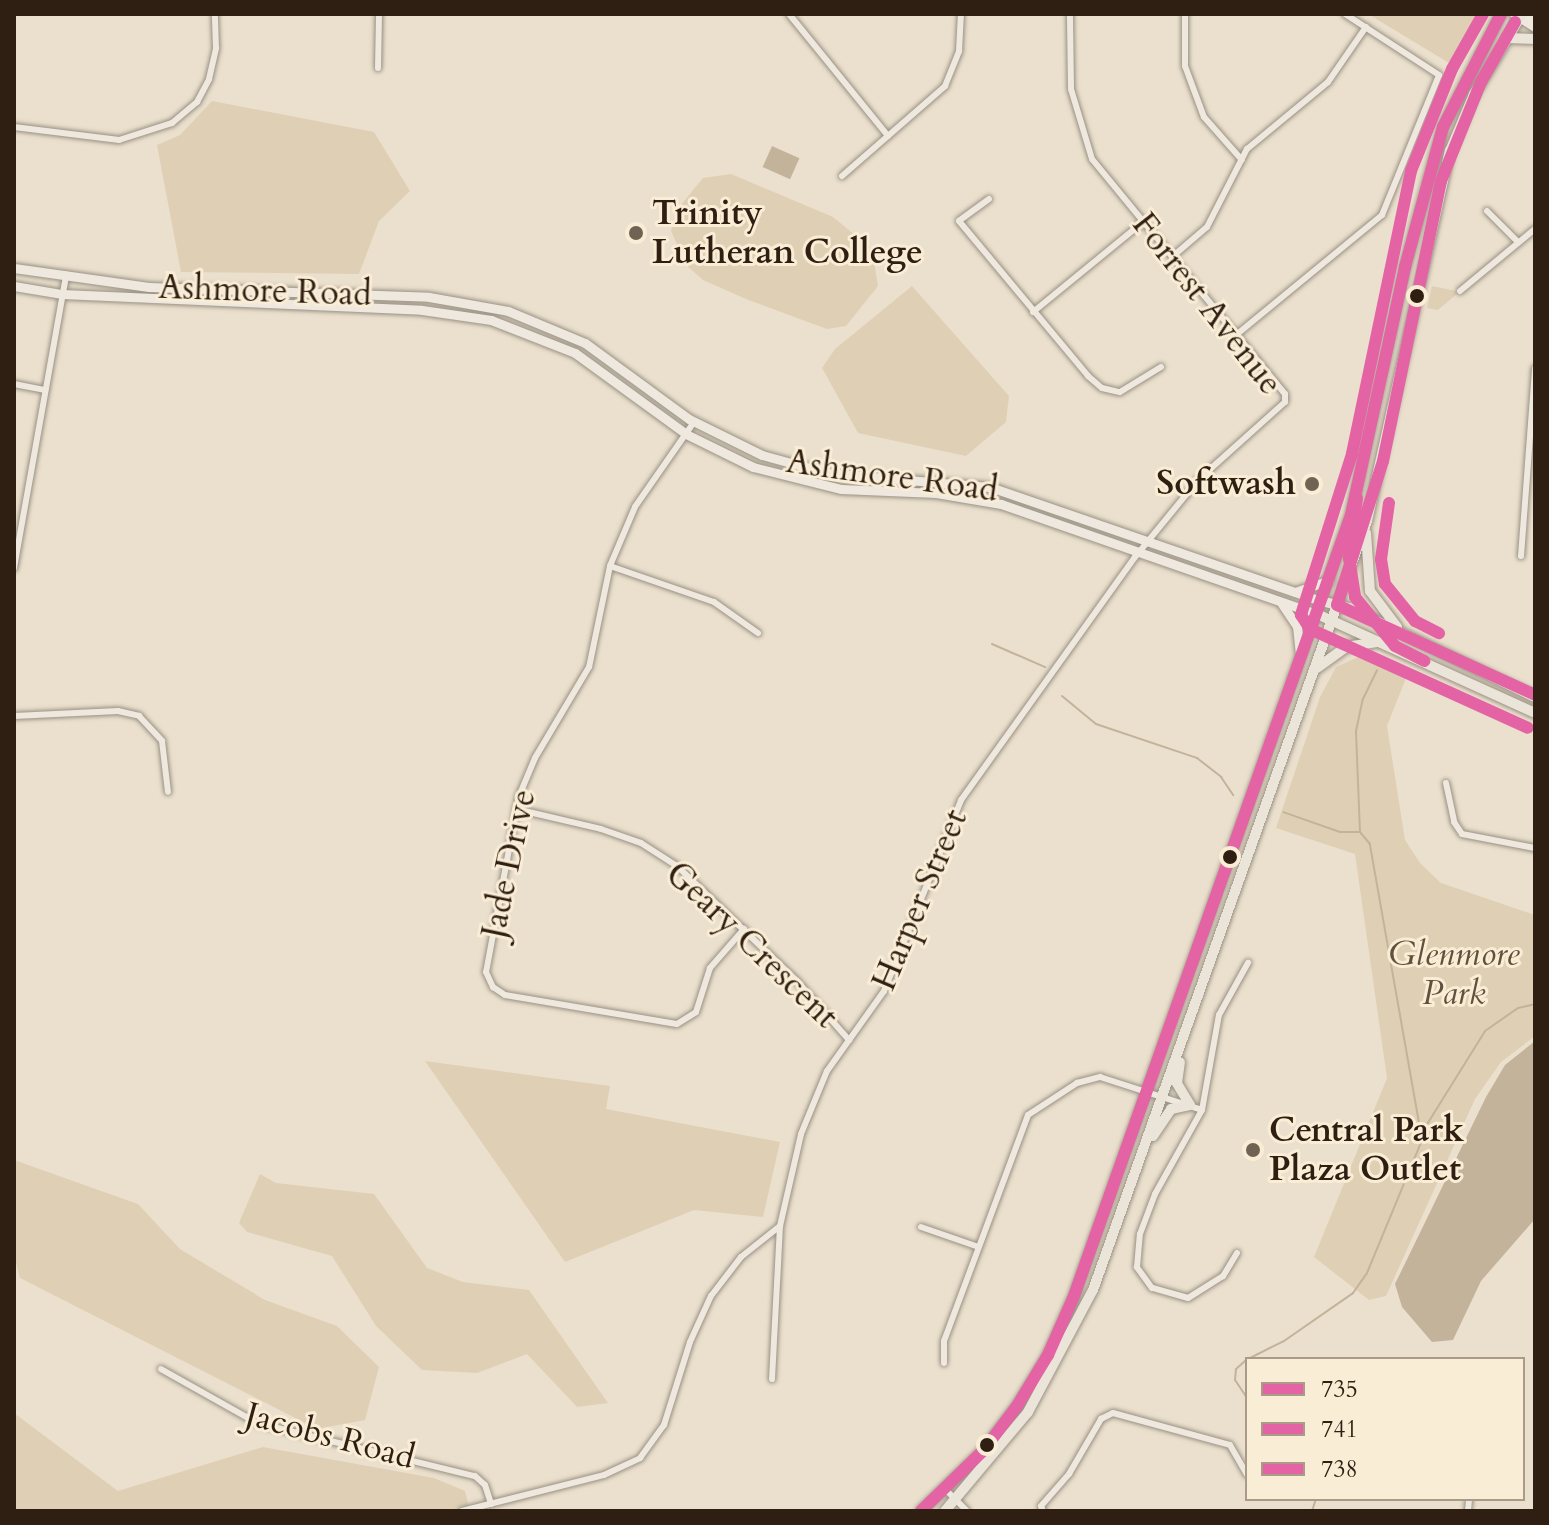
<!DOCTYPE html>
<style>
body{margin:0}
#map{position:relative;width:1549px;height:1525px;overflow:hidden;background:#ebe0cd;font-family:Cardo,serif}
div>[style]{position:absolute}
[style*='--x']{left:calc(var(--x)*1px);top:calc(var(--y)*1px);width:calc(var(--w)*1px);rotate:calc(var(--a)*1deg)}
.green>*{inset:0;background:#dfd0b5}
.water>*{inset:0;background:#c4b39b;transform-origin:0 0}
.stream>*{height:2px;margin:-1px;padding:0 1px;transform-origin:1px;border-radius:1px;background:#c4b39b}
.roads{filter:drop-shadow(0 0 2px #999184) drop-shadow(0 0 2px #999184)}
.street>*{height:6px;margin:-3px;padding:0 3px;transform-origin:3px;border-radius:3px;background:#eee8df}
.secondary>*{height:9px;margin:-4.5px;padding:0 4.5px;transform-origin:4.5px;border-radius:4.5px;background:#eee8df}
.primary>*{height:10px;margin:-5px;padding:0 5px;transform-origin:5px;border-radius:5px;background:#ebe4d9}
.bus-1>*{height:12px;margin:-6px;padding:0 6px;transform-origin:6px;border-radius:6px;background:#e463a4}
.bus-2>*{height:12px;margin:-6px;padding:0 6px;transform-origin:6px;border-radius:6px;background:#e463a4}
.bus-3>*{height:12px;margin:-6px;padding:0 6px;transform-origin:6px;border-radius:6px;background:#e463a4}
.dots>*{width:22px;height:22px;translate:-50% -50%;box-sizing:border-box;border:4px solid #faedd6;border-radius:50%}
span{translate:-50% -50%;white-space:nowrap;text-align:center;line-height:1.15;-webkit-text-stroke:6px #faedd6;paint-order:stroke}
.poi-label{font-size:34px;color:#2f1f12;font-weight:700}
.left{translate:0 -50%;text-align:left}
.right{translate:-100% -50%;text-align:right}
.street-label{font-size:34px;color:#2f1f12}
.park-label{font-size:34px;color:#61503d;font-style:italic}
.frame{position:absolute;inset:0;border:16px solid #2f1f12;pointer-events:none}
.legend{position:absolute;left:1245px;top:1357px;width:280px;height:144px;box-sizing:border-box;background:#faedd6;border:2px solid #a99b88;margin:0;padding:10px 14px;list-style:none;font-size:24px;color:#2f1f12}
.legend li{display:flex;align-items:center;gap:16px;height:40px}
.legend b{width:40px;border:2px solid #a99b88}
</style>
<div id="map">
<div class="green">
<div style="clip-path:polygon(1368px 14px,1486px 14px,1454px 66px)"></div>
<div style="clip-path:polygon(212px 101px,374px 132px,410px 191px,379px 221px,359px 274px,181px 272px,157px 145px,180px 135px)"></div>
<div style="clip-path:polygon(731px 174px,833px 217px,872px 249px,878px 286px,846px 326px,827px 329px,746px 299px,703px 280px,686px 265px,671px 231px,676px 211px,703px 178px)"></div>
<div style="clip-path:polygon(912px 286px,1009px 396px,1006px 422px,966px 456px,858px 433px,822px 368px,835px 349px)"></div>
<div style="clip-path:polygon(1432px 286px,1456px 291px,1458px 293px,1438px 310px,1427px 308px)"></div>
<div style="clip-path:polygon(1369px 652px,1408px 673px,1387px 726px,1405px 840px,1420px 863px,1441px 883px,1535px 915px,1535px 1036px,1501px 1062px,1475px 1099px,1386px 1296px,1369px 1300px,1314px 1257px,1387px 1078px,1355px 854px,1276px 828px,1320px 697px,1336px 667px)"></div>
<div style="clip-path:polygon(425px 1061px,610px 1086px,606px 1109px,780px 1142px,763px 1217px,694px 1210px,565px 1262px)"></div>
<div style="clip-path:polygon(14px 1160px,138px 1204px,180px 1249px,265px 1300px,337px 1326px,379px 1367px,365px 1420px,317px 1429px,20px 1278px,14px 1255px)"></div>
<div style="clip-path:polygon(260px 1174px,276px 1183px,374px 1194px,427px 1268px,463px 1282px,529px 1290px,608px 1403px,577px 1407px,527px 1354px,477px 1373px,422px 1370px,376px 1326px,332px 1256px,247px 1232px,239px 1223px)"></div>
<div style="clip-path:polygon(14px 1413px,118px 1491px,263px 1447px,434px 1478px,465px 1491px,470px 1511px,14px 1511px)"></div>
</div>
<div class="water">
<div style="left:772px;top:146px;width:30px;height:23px;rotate:24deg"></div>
<div style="clip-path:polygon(1535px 1041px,1535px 1219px,1481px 1281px,1453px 1340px,1432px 1342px,1402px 1307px,1395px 1284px,1486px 1097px,1505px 1065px)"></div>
</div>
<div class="stream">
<div style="--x:1479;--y:14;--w:7;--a:34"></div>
<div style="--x:992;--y:644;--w:58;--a:23.5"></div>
<div style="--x:1062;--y:696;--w:44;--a:39.5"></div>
<div style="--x:1096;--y:724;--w:107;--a:18.6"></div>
<div style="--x:1197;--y:758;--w:31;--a:38"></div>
<div style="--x:1221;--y:777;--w:22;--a:56"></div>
<div style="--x:1360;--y:832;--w:101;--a:-92.3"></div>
<div style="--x:1356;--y:731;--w:33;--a:-78"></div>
<div style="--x:1363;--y:699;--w:32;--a:-64"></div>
<div style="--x:1421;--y:1134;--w:121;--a:-58.1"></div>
<div style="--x:1485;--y:1031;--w:40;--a:-34.9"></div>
<div style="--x:1518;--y:1008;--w:17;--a:-13"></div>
<div style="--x:1248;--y:1359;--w:40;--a:-26.6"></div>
<div style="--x:1284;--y:1341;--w:84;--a:-34.8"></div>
<div style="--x:1353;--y:1293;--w:24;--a:-55"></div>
<div style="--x:1367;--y:1273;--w:144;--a:-67.5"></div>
<div style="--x:1422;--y:1140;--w:301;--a:-100"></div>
<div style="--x:1370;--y:844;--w:16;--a:-130"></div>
<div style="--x:1360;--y:832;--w:20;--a:180"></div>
<div style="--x:1340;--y:832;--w:60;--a:-160.7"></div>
<div style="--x:1246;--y:1360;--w:13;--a:138"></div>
<div style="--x:1236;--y:1369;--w:11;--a:95"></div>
<div style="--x:1235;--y:1380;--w:22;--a:56"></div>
<div style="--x:1312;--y:1511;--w:13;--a:-72"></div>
</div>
<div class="roads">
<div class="street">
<div style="--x:789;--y:14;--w:157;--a:50.9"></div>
<div style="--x:1185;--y:14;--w:52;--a:90"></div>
<div style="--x:1185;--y:66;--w:54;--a:69.6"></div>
<div style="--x:1204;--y:117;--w:57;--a:48.5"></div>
<div style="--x:378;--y:68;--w:54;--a:-88.9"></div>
<div style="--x:14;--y:127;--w:106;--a:7.1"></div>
<div style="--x:119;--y:140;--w:56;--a:-17.8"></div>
<div style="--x:172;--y:123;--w:33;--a:-40"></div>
<div style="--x:197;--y:102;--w:26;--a:-62"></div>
<div style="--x:209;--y:79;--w:32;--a:-77"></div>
<div style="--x:216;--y:48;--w:34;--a:-92"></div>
<div style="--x:842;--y:176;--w:137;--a:-41.1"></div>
<div style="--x:945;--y:86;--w:38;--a:-68"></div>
<div style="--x:959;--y:51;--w:37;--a:-87"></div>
<div style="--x:989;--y:199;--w:37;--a:144"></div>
<div style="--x:959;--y:221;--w:202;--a:50.2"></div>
<div style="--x:1088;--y:376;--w:18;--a:41"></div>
<div style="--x:1102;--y:388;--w:18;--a:13"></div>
<div style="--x:1120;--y:392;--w:48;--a:-31.4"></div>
<div style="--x:1487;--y:211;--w:44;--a:45"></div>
<div style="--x:1172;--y:257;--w:46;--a:-40.6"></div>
<div style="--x:1207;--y:227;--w:88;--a:-62.9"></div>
<div style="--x:1247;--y:149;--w:105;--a:-39.6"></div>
<div style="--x:1328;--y:82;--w:67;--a:-55.4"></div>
<div style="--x:1460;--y:291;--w:97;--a:-39.6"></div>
<div style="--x:1033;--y:312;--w:142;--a:-39.3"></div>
<div style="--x:1236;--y:335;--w:189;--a:-39.4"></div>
<div style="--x:1382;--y:215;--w:151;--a:-67.8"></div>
<div style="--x:1439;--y:75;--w:112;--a:-147"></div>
<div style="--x:14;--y:384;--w:32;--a:11"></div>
<div style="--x:694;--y:422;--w:103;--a:124.8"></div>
<div style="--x:635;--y:507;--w:64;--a:113"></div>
<div style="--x:610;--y:566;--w:103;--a:101.7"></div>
<div style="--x:589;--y:667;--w:106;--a:120.7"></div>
<div style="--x:535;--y:758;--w:41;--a:112.8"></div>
<div style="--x:519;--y:796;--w:179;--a:100.6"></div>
<div style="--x:486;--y:972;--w:17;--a:65"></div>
<div style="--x:493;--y:987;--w:14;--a:34"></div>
<div style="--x:505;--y:995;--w:174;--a:9.6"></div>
<div style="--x:677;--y:1024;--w:22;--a:-32"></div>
<div style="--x:696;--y:1012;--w:46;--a:-72.3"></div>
<div style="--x:710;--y:968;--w:52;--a:-48.9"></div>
<div style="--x:1521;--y:556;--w:188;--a:-85.7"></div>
<div style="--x:610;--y:566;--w:110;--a:19.1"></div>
<div style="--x:714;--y:602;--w:54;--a:35.2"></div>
<div style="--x:14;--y:568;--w:298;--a:-79.9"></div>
<div style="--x:14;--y:716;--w:104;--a:-2.8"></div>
<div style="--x:118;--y:711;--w:22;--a:13"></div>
<div style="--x:139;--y:716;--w:34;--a:47"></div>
<div style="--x:162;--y:741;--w:51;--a:83.3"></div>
<div style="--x:1446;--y:783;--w:40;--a:78"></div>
<div style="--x:1454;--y:822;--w:14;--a:56"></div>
<div style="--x:1462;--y:834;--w:74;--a:10.9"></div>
<div style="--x:516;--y:809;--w:87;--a:13.2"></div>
<div style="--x:601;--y:829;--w:42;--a:19.3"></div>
<div style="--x:641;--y:843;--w:43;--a:32.6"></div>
<div style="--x:677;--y:866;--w:166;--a:43.8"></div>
<div style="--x:797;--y:981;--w:79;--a:48.6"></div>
<div style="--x:921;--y:1227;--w:58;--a:19.1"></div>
<div style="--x:1237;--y:1253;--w:27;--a:121"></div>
<div style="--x:1223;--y:1276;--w:41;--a:147.8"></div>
<div style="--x:1188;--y:1298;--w:37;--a:-164"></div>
<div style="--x:1152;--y:1288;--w:26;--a:-126"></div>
<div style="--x:1137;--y:1267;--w:33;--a:-85"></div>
<div style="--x:1140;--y:1234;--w:43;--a:-69.4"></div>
<div style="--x:1155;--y:1194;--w:96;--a:-60.8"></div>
<div style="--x:1202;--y:1110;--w:97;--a:-79.9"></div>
<div style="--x:1219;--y:1015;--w:60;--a:-60.9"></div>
<div style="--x:944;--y:1363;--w:22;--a:-90"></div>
<div style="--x:944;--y:1341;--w:241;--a:-69.6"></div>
<div style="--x:1028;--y:1115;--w:59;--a:-33.1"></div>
<div style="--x:1077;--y:1083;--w:24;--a:-15"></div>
<div style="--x:1100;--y:1077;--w:107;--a:17.9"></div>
<div style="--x:161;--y:1369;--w:110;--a:29.4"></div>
<div style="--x:257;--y:1423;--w:224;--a:13.7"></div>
<div style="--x:475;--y:1476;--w:13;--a:42"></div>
<div style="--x:485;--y:1485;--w:20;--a:72"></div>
<div style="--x:772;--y:1379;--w:153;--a:-87"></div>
<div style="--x:780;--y:1226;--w:94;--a:-77.1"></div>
<div style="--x:801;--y:1134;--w:68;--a:-67.6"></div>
<div style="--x:827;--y:1071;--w:98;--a:-54.5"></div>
<div style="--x:884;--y:991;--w:206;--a:-68"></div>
<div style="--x:961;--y:800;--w:299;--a:-54.4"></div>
<div style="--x:1135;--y:557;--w:99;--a:-50.7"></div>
<div style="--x:1198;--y:480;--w:117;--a:-41.9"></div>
<div style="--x:1285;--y:402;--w:8;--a:-90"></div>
<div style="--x:1285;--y:394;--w:304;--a:-129.4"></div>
<div style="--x:1092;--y:159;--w:73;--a:-106.7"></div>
<div style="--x:1071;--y:89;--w:75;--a:-90.8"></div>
<div style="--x:945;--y:1489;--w:31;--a:45"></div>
<div style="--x:462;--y:1511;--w:146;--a:-14.2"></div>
<div style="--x:604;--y:1475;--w:40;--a:-25"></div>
<div style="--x:640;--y:1458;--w:41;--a:-54"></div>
<div style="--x:664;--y:1425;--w:87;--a:-72.6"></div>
<div style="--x:690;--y:1342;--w:51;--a:-65.5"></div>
<div style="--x:711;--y:1296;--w:49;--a:-52.4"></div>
<div style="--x:741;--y:1257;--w:50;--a:-38.5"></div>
<div style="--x:1043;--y:1511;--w:5;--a:-112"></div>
<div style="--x:1041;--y:1506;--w:43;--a:-48.8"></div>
<div style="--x:1069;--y:1474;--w:64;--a:-59.8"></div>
<div style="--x:1101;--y:1419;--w:13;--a:-27"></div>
<div style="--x:1113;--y:1413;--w:121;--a:15.3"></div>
<div style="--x:1230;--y:1445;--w:34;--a:60"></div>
<div style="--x:1468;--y:1511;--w:12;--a:-85"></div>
</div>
<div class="secondary">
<div style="--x:1514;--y:14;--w:25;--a:32"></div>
<div style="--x:1528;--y:14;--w:8;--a:30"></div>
<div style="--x:14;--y:268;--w:136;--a:8"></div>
<div style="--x:149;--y:287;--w:280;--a:2"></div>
<div style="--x:429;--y:297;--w:80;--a:10"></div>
<div style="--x:508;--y:311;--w:83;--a:22.6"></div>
<div style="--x:585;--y:343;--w:129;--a:36.2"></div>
<div style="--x:689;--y:419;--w:81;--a:26.3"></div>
<div style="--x:762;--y:455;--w:67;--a:15.5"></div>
<div style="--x:827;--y:473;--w:164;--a:4.9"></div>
<div style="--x:990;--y:487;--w:350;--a:19"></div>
<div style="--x:14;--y:286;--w:49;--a:9.5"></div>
<div style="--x:62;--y:294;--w:360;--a:2.5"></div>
<div style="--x:422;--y:310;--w:70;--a:8.2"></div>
<div style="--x:491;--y:320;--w:90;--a:21.4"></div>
<div style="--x:575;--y:353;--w:137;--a:36.1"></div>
<div style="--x:686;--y:434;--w:75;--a:26.2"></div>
<div style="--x:753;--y:467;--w:91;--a:14"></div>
<div style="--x:841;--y:489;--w:95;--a:2.4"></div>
<div style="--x:936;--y:493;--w:66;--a:9.6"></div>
<div style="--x:1001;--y:504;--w:335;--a:19.2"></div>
<div style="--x:1295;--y:592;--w:36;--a:-19"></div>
<div style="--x:1282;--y:604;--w:27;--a:56"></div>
<div style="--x:1297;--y:626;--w:30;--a:84"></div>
</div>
<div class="primary">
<div style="--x:1507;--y:38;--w:28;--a:2"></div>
<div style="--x:1366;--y:533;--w:58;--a:86.1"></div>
<div style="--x:1370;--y:591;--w:45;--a:53.1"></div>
<div style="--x:1321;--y:601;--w:29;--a:14"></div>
<div style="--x:1349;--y:608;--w:206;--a:25.6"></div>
<div style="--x:1317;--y:614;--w:239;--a:24.4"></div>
<div style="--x:1317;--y:668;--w:36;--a:-36"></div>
<div style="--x:1346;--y:647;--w:31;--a:-9"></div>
<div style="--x:1153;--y:1136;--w:32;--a:-56"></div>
<div style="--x:1171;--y:1109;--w:19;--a:-12"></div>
<div style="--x:1190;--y:1105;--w:26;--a:-121"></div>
<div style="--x:1177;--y:1083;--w:21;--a:-82"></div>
<div style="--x:921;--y:1511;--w:86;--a:-44.1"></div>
<div style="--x:983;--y:1451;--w:56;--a:-52.9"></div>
<div style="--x:1017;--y:1406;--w:60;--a:-58.7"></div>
<div style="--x:1048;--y:1355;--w:64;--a:-66.2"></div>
<div style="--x:1074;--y:1296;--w:829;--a:-70.47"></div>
<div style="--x:1351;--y:515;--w:254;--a:-77.7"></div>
<div style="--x:1405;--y:267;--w:145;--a:-74.8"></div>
<div style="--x:1443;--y:127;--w:127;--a:-62.8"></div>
<div style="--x:945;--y:1511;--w:129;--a:-50"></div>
<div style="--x:1028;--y:1412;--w:138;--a:-62"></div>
<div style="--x:1093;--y:1290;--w:816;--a:-70.39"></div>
<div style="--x:1367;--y:521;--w:379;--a:-77.4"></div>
<div style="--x:1450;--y:151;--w:62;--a:-67.2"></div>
<div style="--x:1474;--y:94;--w:93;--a:-59"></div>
</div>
</div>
<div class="bus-1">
<div style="--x:921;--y:1511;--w:86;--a:-44.1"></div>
<div style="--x:983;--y:1451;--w:56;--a:-52.9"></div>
<div style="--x:1017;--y:1406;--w:60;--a:-58.7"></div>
<div style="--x:1048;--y:1355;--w:64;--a:-66.2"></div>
<div style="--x:1074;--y:1296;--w:829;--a:-70.47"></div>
<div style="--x:1351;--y:515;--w:254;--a:-77.7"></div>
<div style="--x:1405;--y:267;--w:145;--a:-74.8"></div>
<div style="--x:1443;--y:127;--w:127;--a:-62.8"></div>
</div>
<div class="bus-2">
<div style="--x:1483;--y:14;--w:63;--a:119.4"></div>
<div style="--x:1452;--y:69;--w:110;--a:111.9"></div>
<div style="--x:1411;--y:171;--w:289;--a:101.8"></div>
<div style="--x:1352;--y:454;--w:169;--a:107.6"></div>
<div style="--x:1301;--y:615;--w:17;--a:57"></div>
<div style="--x:1310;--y:629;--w:239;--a:24.4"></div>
<div style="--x:1357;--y:498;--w:61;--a:97.6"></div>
<div style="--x:1349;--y:558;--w:39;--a:81"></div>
<div style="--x:1355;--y:597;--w:63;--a:50.8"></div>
<div style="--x:1395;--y:646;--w:33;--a:27"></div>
</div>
<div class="bus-3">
<div style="--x:1515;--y:22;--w:69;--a:119.5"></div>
<div style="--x:1481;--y:82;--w:107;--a:112"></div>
<div style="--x:1441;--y:181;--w:286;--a:101.7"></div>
<div style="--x:1383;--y:461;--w:151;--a:107.7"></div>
<div style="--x:1337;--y:605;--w:217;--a:24.4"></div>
<div style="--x:1389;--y:503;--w:57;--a:98.1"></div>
<div style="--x:1381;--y:559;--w:25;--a:81"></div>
<div style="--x:1385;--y:584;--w:48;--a:51"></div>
<div style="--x:1415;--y:621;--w:27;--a:27"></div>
</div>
<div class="dots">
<div style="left:636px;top:233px;background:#716353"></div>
<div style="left:1417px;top:296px;background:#2f1f12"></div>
<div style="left:1312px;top:484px;background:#716353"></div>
<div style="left:1230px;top:857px;background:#2f1f12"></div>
<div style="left:1253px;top:1150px;background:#716353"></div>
<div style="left:987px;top:1445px;background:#2f1f12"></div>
</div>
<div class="poi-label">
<span class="left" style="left:652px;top:233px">Trinity<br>Lutheran College</span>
<span class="right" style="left:1296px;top:484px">Softwash</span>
<span class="left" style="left:1269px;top:1150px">Central Park<br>Plaza Outlet</span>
</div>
<div class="street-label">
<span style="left:265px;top:291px;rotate:2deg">Ashmore Road</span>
<span style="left:1207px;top:304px;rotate:52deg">Forrest Avenue</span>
<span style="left:892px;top:476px;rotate:8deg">Ashmore Road</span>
<span style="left:509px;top:864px;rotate:-78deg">Jade Drive</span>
<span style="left:920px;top:900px;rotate:-67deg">Harper Street</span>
<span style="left:752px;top:945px;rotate:44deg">Geary Crescent</span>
<span style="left:330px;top:1436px;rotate:15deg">Jacobs Road</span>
</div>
<div class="park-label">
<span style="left:1454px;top:974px">Glenmore<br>Park</span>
</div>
<div class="frame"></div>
<ul class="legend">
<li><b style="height:10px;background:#e463a4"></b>735</li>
<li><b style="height:10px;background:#e463a4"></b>741</li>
<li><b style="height:10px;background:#e463a4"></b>738</li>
</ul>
</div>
